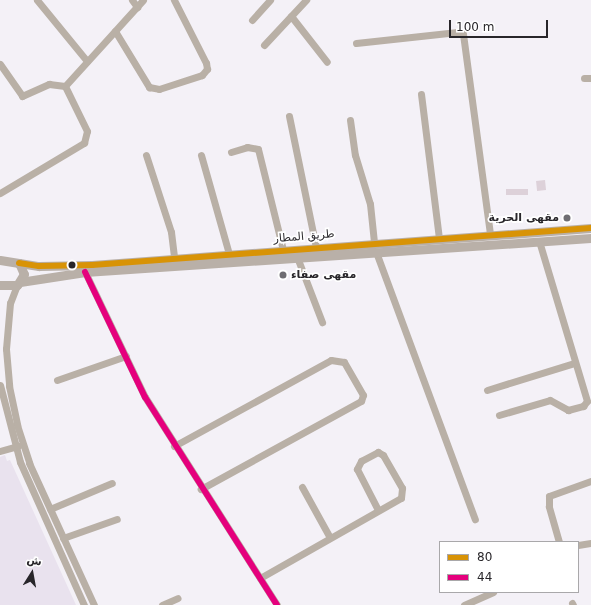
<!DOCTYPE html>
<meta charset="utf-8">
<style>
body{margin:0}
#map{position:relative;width:591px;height:605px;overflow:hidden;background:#f4f1f7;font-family:"DejaVu Sans",Vazirmatn,sans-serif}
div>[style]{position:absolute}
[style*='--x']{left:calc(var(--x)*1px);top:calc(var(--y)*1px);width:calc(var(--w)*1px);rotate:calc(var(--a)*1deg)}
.built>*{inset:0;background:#e9e2ee}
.building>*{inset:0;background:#ddd1d9;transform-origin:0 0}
.minor>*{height:7px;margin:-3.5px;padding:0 3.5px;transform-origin:3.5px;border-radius:3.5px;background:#b9b0a6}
.major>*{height:9px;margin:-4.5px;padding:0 4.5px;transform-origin:4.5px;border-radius:4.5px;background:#b9b0a8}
.bus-1>*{height:6px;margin:-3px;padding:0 3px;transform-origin:3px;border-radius:3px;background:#d89306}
.bus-2>*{height:6px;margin:-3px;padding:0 3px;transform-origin:3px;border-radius:3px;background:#e5007d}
.dots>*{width:11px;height:11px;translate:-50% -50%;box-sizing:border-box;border:2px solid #fff;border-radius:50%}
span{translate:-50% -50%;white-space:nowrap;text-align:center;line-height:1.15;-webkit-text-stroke:3.5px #fff;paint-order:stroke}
.poi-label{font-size:11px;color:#28262a;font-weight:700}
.right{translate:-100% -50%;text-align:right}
.left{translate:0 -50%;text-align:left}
.street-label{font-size:11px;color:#28262a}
.legend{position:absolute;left:439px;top:541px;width:140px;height:52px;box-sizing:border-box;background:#fff;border:1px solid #a9a8aa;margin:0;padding:5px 7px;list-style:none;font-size:12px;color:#28262a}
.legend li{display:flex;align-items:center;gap:8px;height:20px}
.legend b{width:20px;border:1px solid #a9a8aa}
.north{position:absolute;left:12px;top:553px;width:40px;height:40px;-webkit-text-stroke:3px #fff;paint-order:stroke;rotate:11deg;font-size:11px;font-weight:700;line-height:16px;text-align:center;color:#28262a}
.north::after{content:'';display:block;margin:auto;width:14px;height:18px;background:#28262a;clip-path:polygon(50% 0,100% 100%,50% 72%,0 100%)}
.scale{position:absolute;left:449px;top:20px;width:99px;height:18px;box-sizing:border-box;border:2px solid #28262a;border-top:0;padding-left:5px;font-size:12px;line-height:14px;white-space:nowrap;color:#28262a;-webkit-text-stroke:3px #fff;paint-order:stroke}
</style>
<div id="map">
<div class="built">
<div style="clip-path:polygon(5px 455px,7px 461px,10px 460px,76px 605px,0 605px,0 457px)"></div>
</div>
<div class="building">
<div style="left:545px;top:180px;width:10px;height:9px;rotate:84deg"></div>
<div style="left:528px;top:189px;width:6px;height:22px;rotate:90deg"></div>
</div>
<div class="minor">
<div style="--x:37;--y:0;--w:79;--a:50.7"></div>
<div style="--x:132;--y:0;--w:9;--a:54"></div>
<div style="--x:291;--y:16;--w:58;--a:52"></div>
<div style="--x:252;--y:20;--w:27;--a:-48"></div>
<div style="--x:115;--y:31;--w:66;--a:58.7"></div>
<div style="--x:149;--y:87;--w:10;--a:11"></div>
<div style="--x:159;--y:89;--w:45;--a:-18"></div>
<div style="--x:202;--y:75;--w:8;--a:-50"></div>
<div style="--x:207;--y:69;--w:6;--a:-99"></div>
<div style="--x:206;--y:63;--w:71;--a:-116.9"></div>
<div style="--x:356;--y:43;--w:102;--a:-6.2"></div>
<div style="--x:457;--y:32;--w:6;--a:18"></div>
<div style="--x:463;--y:34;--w:203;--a:82.3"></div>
<div style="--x:264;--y:45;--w:62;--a:-47"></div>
<div style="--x:0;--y:64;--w:39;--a:55"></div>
<div style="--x:22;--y:96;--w:30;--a:-24"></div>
<div style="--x:49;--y:84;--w:16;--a:7"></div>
<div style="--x:584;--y:78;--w:7;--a:0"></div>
<div style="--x:421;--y:94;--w:146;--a:82.9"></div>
<div style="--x:289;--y:116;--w:135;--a:78.4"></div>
<div style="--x:350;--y:120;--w:35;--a:82"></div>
<div style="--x:355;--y:155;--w:51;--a:73"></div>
<div style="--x:370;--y:204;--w:39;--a:84"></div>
<div style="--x:231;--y:152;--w:17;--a:-17"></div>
<div style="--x:247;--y:147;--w:11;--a:10"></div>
<div style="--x:258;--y:149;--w:104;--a:76.1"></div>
<div style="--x:146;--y:155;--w:81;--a:72"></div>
<div style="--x:171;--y:232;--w:26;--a:83"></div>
<div style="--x:201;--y:155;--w:103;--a:74.2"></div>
<div style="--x:0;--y:193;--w:98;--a:-30.8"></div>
<div style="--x:84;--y:143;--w:12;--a:-76"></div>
<div style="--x:87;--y:131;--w:50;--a:-116.1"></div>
<div style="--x:65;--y:86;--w:116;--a:-47.8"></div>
<div style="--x:376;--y:252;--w:285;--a:69.7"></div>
<div style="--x:297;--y:257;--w:70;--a:69"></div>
<div style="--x:85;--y:272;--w:139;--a:64.4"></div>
<div style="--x:145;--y:397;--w:246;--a:57.6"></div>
<div style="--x:17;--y:285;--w:19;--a:111"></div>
<div style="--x:10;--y:303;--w:46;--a:95"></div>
<div style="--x:6;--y:349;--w:37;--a:85"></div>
<div style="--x:9;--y:386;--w:40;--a:78"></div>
<div style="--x:17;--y:425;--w:40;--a:72"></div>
<div style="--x:29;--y:463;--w:156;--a:65.4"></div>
<div style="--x:57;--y:380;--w:73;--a:-19.2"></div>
<div style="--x:0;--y:385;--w:80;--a:75.4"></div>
<div style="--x:20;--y:462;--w:157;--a:65.9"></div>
<div style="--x:487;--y:390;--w:91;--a:-17.2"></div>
<div style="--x:499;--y:415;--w:53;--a:-16.4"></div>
<div style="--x:550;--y:400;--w:21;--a:29"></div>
<div style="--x:568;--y:410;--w:16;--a:-15"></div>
<div style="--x:583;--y:406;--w:6;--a:-51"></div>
<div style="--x:587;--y:401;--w:167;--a:-106.7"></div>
<div style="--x:174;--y:446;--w:179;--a:-28.7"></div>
<div style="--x:331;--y:360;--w:13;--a:9"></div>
<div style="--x:344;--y:362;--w:38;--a:60"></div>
<div style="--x:363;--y:395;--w:6;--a:108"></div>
<div style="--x:361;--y:401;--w:183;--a:151.2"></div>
<div style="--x:0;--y:451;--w:19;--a:-16"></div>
<div style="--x:302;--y:487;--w:56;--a:61.1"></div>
<div style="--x:50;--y:509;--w:67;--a:-22.8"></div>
<div style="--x:63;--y:538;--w:57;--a:-19.4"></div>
<div style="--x:559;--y:542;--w:37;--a:-106"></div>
<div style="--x:549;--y:506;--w:10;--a:-90"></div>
<div style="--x:549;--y:496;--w:45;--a:-19.7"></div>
<div style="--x:578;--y:545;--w:13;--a:-9"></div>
<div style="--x:260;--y:578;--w:162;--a:-29.6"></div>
<div style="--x:401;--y:498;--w:10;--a:-84"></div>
<div style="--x:402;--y:488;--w:38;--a:-120"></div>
<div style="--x:383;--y:455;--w:6;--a:-149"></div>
<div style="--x:378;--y:452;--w:19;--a:152"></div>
<div style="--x:361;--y:461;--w:9;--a:117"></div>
<div style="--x:357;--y:469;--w:46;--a:62.9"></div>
<div style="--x:572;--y:603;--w:2;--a:63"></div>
<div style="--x:162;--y:605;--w:17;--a:-24"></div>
<div style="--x:464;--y:605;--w:32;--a:-24"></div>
</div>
<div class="major">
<div style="--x:0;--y:260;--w:19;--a:9"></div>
<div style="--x:19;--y:263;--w:12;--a:66"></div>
<div style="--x:24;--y:274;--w:13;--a:122"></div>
<div style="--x:17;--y:285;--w:17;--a:180"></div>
<div style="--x:19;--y:263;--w:20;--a:9"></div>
<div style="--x:39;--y:266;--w:53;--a:-1.1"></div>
<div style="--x:92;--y:265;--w:500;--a:-4.24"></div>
<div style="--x:20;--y:282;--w:66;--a:-8.7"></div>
<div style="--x:85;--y:272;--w:507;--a:-3.84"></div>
</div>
<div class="bus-1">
<div style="--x:19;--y:263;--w:20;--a:9"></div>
<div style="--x:39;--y:266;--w:53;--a:-1.1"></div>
<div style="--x:92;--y:265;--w:500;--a:-4.24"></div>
</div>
<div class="bus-2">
<div style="--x:85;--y:272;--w:139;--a:64.4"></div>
<div style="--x:145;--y:397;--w:246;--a:57.6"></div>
</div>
<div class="dots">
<div style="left:567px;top:218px;background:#6f6d72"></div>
<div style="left:72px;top:265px;background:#28262a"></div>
<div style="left:283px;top:275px;background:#6f6d72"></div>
</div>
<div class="poi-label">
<span class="right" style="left:559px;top:218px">مقهى الحرية</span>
<span class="left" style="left:291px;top:275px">مقهى صفاء</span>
</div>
<div class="street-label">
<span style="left:304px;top:237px;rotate:-5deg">طريق المطار</span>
</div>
<ul class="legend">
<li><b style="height:5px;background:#d89306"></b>80</li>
<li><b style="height:5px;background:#e5007d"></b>44</li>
</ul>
<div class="north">ش</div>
<div class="scale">100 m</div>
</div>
